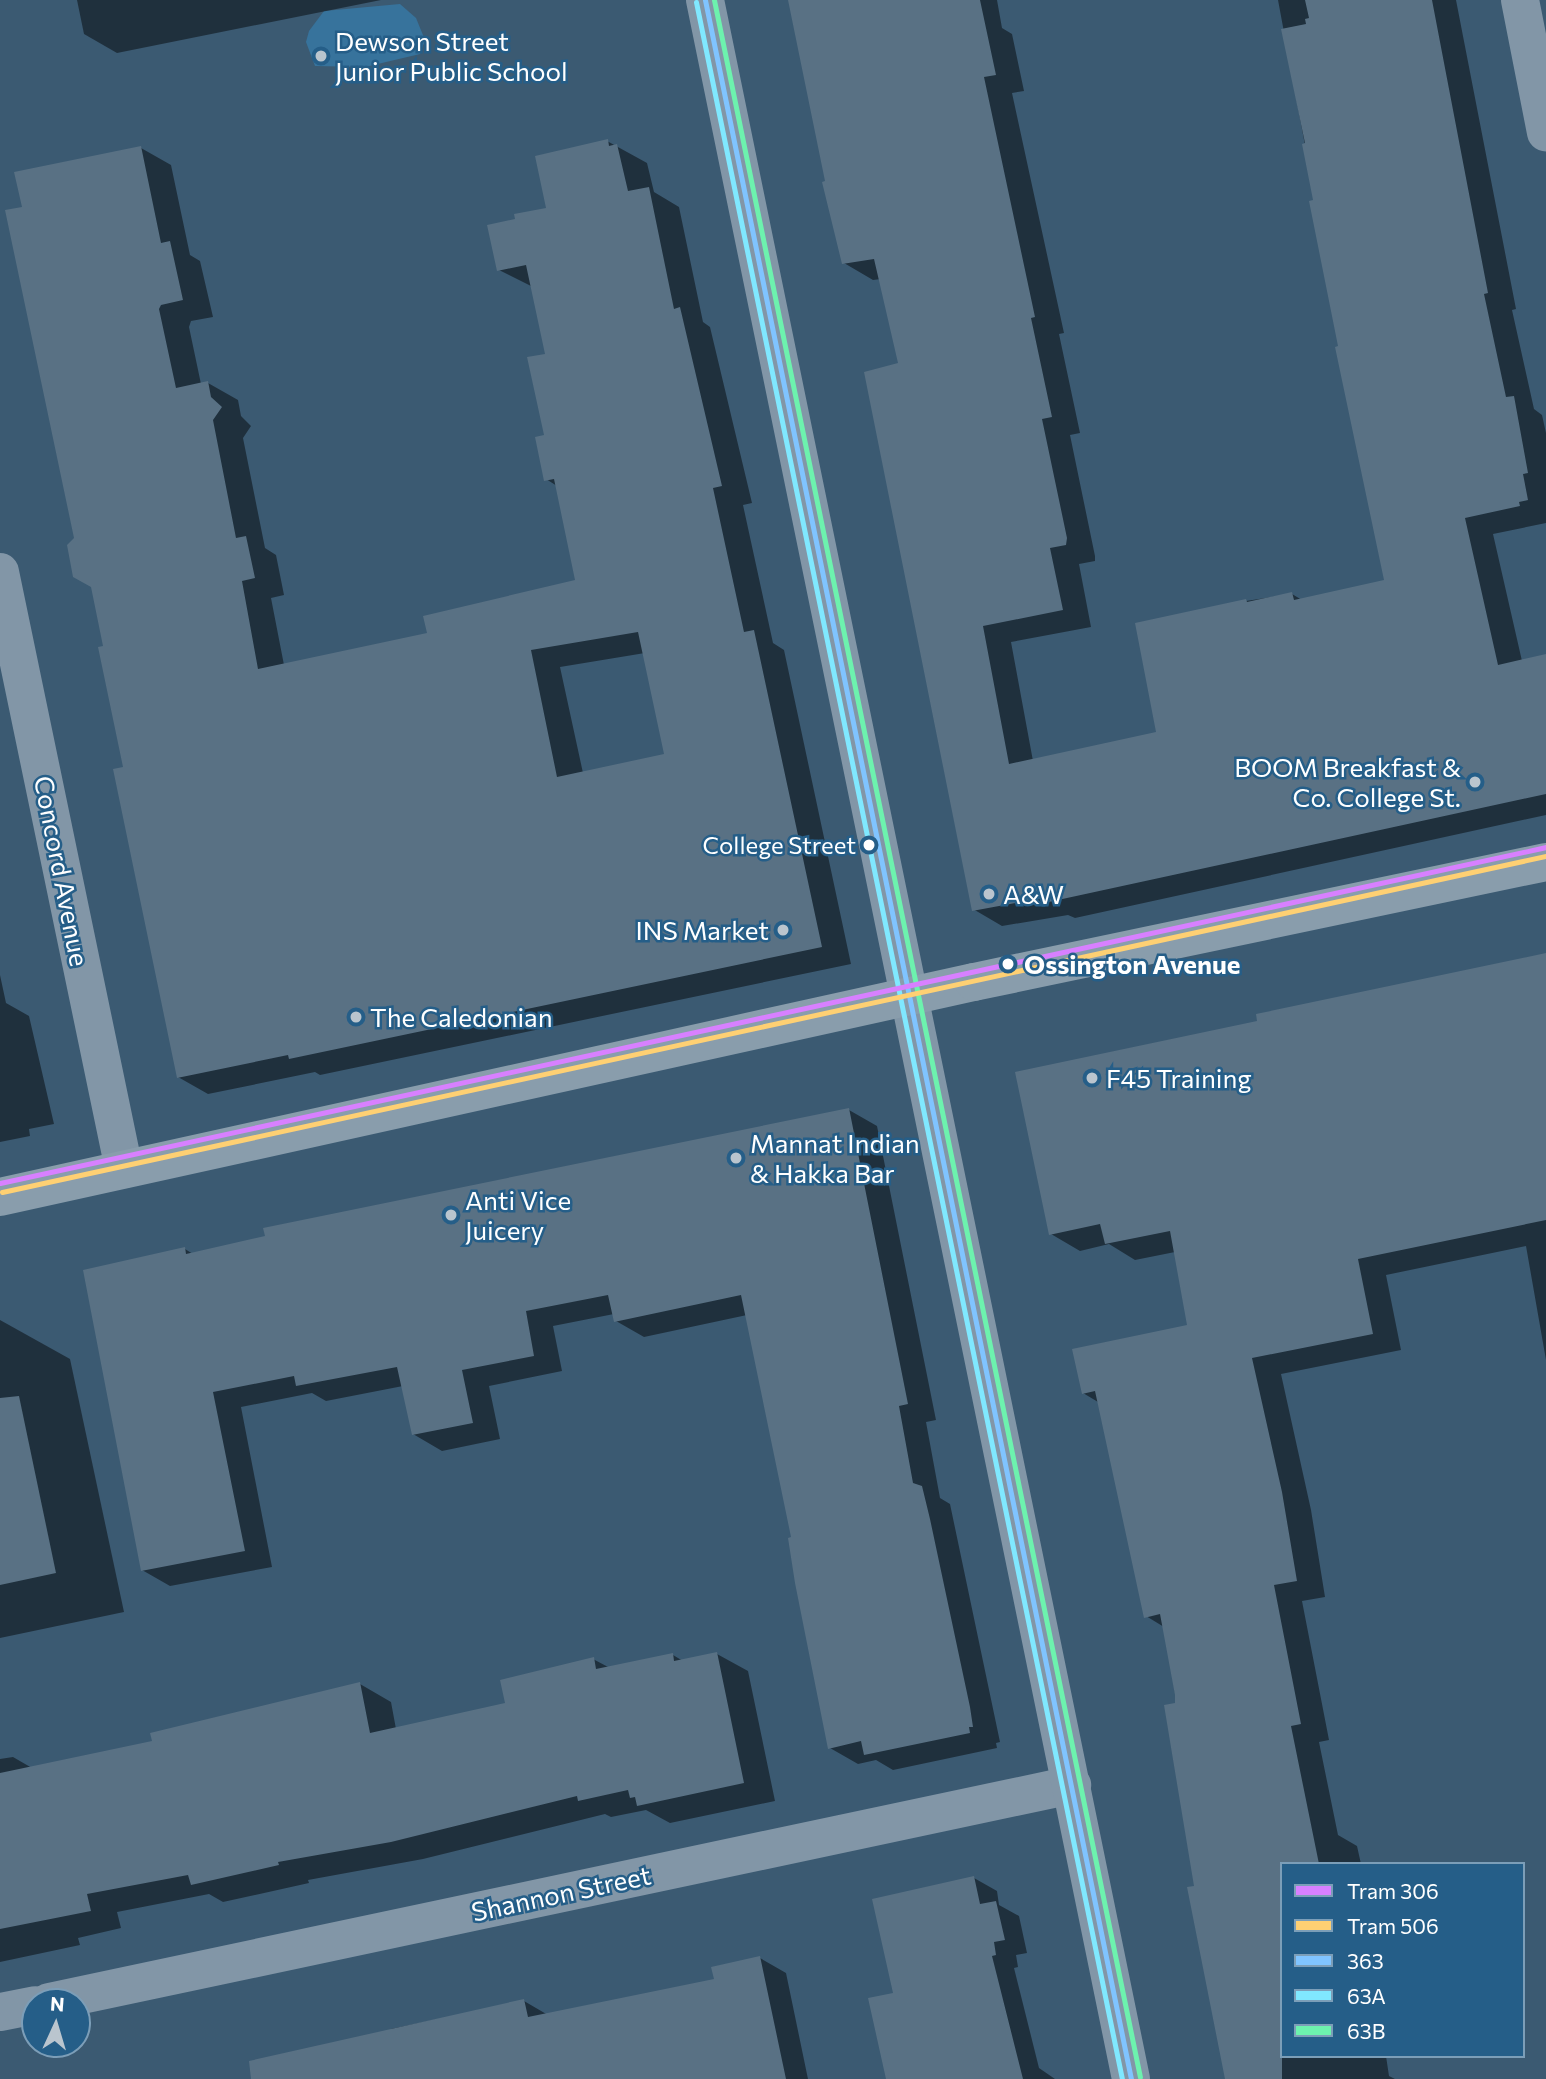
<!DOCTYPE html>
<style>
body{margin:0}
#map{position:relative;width:1546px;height:2079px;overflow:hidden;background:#3b5a72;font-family:Commissioner,sans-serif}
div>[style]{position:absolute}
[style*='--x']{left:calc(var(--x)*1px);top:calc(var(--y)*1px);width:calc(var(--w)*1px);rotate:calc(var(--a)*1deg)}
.green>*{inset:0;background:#37739c}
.shadow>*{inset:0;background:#0007}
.building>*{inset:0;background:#597184}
.minor>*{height:38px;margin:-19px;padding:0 19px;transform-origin:19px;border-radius:19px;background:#8296a7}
.tertiary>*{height:38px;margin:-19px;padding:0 19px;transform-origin:19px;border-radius:19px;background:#8296a7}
.secondary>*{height:38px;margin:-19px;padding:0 19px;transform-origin:19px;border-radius:19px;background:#899dac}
.bus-1>*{height:5px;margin:-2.5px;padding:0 2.5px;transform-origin:2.5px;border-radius:2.5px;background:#80c4ff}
.bus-2>*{height:5px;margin:-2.5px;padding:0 2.5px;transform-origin:2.5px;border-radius:2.5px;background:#80e8ff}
.bus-3>*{height:5px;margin:-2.5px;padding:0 2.5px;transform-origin:2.5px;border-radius:2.5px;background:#6df2ae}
.tram-1>*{height:5px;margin:-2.5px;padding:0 2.5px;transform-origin:2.5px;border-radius:2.5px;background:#d880ff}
.tram-2>*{height:5px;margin:-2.5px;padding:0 2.5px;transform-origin:2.5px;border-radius:2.5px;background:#fed073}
.dots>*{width:19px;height:19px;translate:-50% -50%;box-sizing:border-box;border:4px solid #255e88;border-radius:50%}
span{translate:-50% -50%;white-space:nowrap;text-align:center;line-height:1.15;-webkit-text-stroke:5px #255e88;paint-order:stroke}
.bus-label{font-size:24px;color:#fff}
.right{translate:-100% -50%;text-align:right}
.poi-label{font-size:26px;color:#fff}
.left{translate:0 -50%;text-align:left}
.street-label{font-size:26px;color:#fff}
.stop-label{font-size:26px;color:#fff;font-weight:700}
.legend{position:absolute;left:1280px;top:1862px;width:245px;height:196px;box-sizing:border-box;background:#255e88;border:2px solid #7c9eb8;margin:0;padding:9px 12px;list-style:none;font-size:21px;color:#fff}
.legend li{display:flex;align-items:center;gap:14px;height:35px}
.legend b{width:35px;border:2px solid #7c9eb8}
.north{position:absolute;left:21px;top:1988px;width:70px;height:70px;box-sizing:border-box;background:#255e88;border:2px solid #7c9eb8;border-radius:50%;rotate:4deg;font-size:19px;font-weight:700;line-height:28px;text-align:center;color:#fff}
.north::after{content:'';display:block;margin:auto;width:24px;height:32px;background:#bac5ce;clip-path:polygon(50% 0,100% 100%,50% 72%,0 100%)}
</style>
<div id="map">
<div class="green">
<div style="clip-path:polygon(400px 4px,416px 18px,425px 40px,420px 54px,365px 67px,315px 66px,306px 42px,309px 31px,324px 11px)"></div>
</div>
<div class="shadow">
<div style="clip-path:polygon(77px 0,381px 0,117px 53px,84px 34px)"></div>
<div style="clip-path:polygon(790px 0,997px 0,1002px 28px,1012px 34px,1024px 91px,1012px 93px,1064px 333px,1059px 334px,1080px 433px,1070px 435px,1095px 556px,1095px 561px,1079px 564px,1091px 627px,1011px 642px,1033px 761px,1158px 733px,1246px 601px,1292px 594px,1302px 600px,1386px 581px,1278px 0,1456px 0,1516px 309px,1512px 310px,1534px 409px,1542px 415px,1546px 433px,1546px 523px,1493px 534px,1522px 661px,1546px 656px,1546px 815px,1075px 918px,1068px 915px,1002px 926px,973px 909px,901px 364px,881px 279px,873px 280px,844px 263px)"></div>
<div style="clip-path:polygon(evenodd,607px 141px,647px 163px,654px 192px,679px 207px,703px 322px,710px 327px,752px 503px,743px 505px,773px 643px,784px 650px,851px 964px,320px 1075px,315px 1072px,208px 1094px,178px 1077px,105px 647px,93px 586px,76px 539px,24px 208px,141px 148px,171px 165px,190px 255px,200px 261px,213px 317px,191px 321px,189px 327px,201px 384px,208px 383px,238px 400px,241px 416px,251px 426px,243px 438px,265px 548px,276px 555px,284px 595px,271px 598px,284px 665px,429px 634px,577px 581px,557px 486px,546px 479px,547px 355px,533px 287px,499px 270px,517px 220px,548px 209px,607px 141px,645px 653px,667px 755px,583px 773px,560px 667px,645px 653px)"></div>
<div style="clip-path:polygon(1546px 954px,1546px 1360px,1526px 1246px,1386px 1275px,1401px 1350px,1281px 1374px,1311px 1510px,1325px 1597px,1302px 1601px,1329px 1740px,1319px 1742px,1338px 1835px,1357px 1846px,1361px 1864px,1282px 1864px,1282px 2056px,1386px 2056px,1389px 2076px,1395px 2079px,1231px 2079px,1196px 1887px,1177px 1704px,1164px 1627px,1146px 1616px,1098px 1402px,1083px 1393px,1189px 1327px,1175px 1252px,1135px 1260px,1109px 1244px,1080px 1251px,1051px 1234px,1259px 1022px)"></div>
<div style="clip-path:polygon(0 975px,6px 1003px,29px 1016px,54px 1124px,29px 1129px,30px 1136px,0 1142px)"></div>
<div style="clip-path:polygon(849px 1110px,877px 1126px,936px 1420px,926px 1422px,940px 1498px,950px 1504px,1000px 1742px,996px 1743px,997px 1748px,893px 1770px,876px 1760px,858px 1764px,830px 1748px,794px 1539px,747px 1315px,644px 1337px,616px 1321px,614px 1314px,553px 1326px,562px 1371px,489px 1386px,500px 1439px,442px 1451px,413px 1434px,403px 1386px,326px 1401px,312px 1393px,241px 1407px,272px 1567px,170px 1586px,142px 1570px,185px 1249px,193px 1254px)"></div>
<div style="clip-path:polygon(0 1320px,70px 1359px,124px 1612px,0 1638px)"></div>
<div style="clip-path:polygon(717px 1654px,748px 1671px,775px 1801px,670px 1823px,646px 1810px,611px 1817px,605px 1814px,423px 1859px,308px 1880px,309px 1883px,223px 1902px,209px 1894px,117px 1912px,121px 1928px,78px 1938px,80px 1945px,0 1962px,0 1759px,13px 1757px,32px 1768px,154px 1742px,360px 1684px,391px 1702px,396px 1729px,507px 1705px,593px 1659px,610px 1668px,673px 1655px,683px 1661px)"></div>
<div style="clip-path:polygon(974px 1878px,997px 1891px,999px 1905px,1019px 1916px,1027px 1953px,1016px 1955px,1018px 1967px,1014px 1968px,1039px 2068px,1055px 2079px,888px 2079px,895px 1994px)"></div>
<div style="clip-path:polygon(760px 1958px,786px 1973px,808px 2079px,276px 2079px,391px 2032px,391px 2029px,524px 2001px,548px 2015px,716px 1980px)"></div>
</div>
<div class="building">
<div style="clip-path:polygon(788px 0,980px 0,996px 75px,984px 77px,1035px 317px,1031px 318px,1052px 417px,1042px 419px,1067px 538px,1066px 545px,1050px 548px,1063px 610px,983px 626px,1009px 764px,1156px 732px,1135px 623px,1246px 599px,1247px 602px,1292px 592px,1294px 600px,1384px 580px,1335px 347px,1338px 346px,1309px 201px,1313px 200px,1302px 144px,1305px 143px,1281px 29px,1306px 24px,1305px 19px,1309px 18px,1305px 0,1432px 0,1488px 293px,1484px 294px,1506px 397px,1514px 396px,1528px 473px,1523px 474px,1528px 500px,1519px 502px,1520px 506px,1465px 518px,1498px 665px,1546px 654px,1546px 794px,1044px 903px,1043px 898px,972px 911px,864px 372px,898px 363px,874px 259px,842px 264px,822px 182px,825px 181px)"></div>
<div style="clip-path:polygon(evenodd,608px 139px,609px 146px,617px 144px,628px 191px,649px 187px,674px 309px,680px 307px,722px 486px,713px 488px,744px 632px,754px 630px,822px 947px,289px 1059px,288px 1055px,177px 1078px,113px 769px,123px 767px,98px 647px,103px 646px,91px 587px,73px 577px,67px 545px,74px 538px,5px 210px,22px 207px,14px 172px,141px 146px,161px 243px,170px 241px,183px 300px,161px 305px,159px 309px,176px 388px,208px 381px,211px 397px,222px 407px,213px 420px,236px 538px,246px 536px,255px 578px,242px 581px,258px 669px,427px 633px,423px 616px,575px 580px,554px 479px,544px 481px,535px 437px,544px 435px,527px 357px,545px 354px,526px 265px,497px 271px,487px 225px,515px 219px,514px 214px,546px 208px,535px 156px,608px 139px,638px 632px,664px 754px,557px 777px,531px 650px,638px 632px)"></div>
<div style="clip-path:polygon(1546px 953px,1546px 1220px,1358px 1259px,1373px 1334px,1252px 1358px,1282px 1492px,1297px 1581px,1274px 1585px,1301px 1724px,1291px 1726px,1319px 1864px,1282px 1864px,1282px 2079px,1225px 2079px,1187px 1887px,1194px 1886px,1164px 1705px,1175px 1703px,1175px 1695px,1160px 1614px,1144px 1618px,1095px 1391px,1082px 1394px,1072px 1349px,1187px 1325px,1170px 1231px,1105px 1244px,1100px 1224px,1049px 1235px,1015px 1072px,1257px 1021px,1256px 1014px)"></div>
<div style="clip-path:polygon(849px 1108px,908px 1404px,899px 1406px,913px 1483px,922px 1486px,930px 1519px,970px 1707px,973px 1727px,969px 1727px,970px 1733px,864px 1755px,861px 1741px,828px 1749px,795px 1583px,788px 1538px,791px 1537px,741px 1295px,614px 1322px,608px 1295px,526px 1311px,534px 1356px,462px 1370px,473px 1423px,412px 1435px,397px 1367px,296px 1386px,294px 1376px,213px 1392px,245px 1551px,141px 1571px,83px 1270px,185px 1247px,186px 1254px,265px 1236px,263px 1228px)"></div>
<div style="clip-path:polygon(19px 1396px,56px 1573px,0 1585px,0 1398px)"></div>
<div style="clip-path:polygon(717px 1652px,744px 1783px,637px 1806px,635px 1797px,630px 1798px,628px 1790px,578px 1801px,577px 1796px,391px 1842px,278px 1862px,279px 1865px,191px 1885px,188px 1875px,87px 1894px,91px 1911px,0 1929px,0 1773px,152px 1741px,150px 1733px,360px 1682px,370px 1733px,505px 1703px,500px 1680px,594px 1657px,596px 1669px,673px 1653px,674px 1661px)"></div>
<div style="clip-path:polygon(974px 1876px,980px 1904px,996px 1901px,1005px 1940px,994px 1942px,996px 1955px,992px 1956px,1023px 2079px,886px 2079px,868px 1998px,893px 1993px,872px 1899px)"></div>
<div style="clip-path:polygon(760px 1956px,786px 2079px,251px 2079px,249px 2061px,524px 1999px,528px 2017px,714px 1979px,711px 1967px)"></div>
</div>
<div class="minor">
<div style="--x:1520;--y:0;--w:135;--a:78.9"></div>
<div style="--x:0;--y:572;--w:610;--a:78.27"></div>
<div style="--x:49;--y:2002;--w:1046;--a:-11.98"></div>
<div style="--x:0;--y:2012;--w:36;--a:-11"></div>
</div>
<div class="tertiary">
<div style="--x:705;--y:0;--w:2122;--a:78.42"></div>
</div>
<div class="secondary">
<div style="--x:0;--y:1197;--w:997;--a:-12.45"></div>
<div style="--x:974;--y:982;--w:584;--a:-11.85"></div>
</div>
<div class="bus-1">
<div style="--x:705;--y:0;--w:2122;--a:78.42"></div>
</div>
<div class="bus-2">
<div style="--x:696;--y:2;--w:2120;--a:78.41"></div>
</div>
<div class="bus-3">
<div style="--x:714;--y:0;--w:2120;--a:78.41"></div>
</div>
<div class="tram-1">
<div style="--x:0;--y:1183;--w:1582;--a:-12.26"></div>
</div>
<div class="tram-2">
<div style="--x:2;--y:1192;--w:1580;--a:-12.28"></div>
</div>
<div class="dots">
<div style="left:321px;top:56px;background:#bac5ce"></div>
<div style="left:1475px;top:782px;background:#bac5ce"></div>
<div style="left:869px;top:845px;background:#fff"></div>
<div style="left:989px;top:894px;background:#bac5ce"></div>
<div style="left:783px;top:930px;background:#bac5ce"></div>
<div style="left:1008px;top:964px;background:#fff"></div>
<div style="left:356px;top:1017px;background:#bac5ce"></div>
<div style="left:1092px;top:1078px;background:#bac5ce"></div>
<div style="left:736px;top:1158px;background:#bac5ce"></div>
<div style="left:451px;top:1215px;background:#bac5ce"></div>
</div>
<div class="bus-label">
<span class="right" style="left:856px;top:845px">College Street</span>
</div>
<div class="poi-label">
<span class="left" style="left:335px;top:56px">Dewson Street<br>Junior Public School</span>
<span class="right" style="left:1461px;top:782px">BOOM Breakfast &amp;<br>Co. College St.</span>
<span class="left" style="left:1003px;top:894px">A&amp;W</span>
<span class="right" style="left:769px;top:930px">INS Market</span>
<span class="left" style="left:370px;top:1017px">The Caledonian</span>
<span class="left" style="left:1106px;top:1078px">F45 Training</span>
<span class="left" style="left:750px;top:1158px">Mannat Indian<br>&amp; Hakka Bar</span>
<span class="left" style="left:465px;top:1215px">Anti Vice<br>Juicery</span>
</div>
<div class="street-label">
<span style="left:62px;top:871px;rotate:79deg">Concord Avenue</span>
<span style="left:561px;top:1893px;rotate:-12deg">Shannon Street</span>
</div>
<div class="stop-label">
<span class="left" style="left:1024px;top:964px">Ossington Avenue</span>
</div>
<ul class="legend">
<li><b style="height:9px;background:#d880ff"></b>Tram 306</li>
<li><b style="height:9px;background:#fed073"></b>Tram 506</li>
<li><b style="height:9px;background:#80c4ff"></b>363</li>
<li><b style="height:9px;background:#80e8ff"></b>63A</li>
<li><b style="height:9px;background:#6df2ae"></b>63B</li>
</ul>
<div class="north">N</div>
</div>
